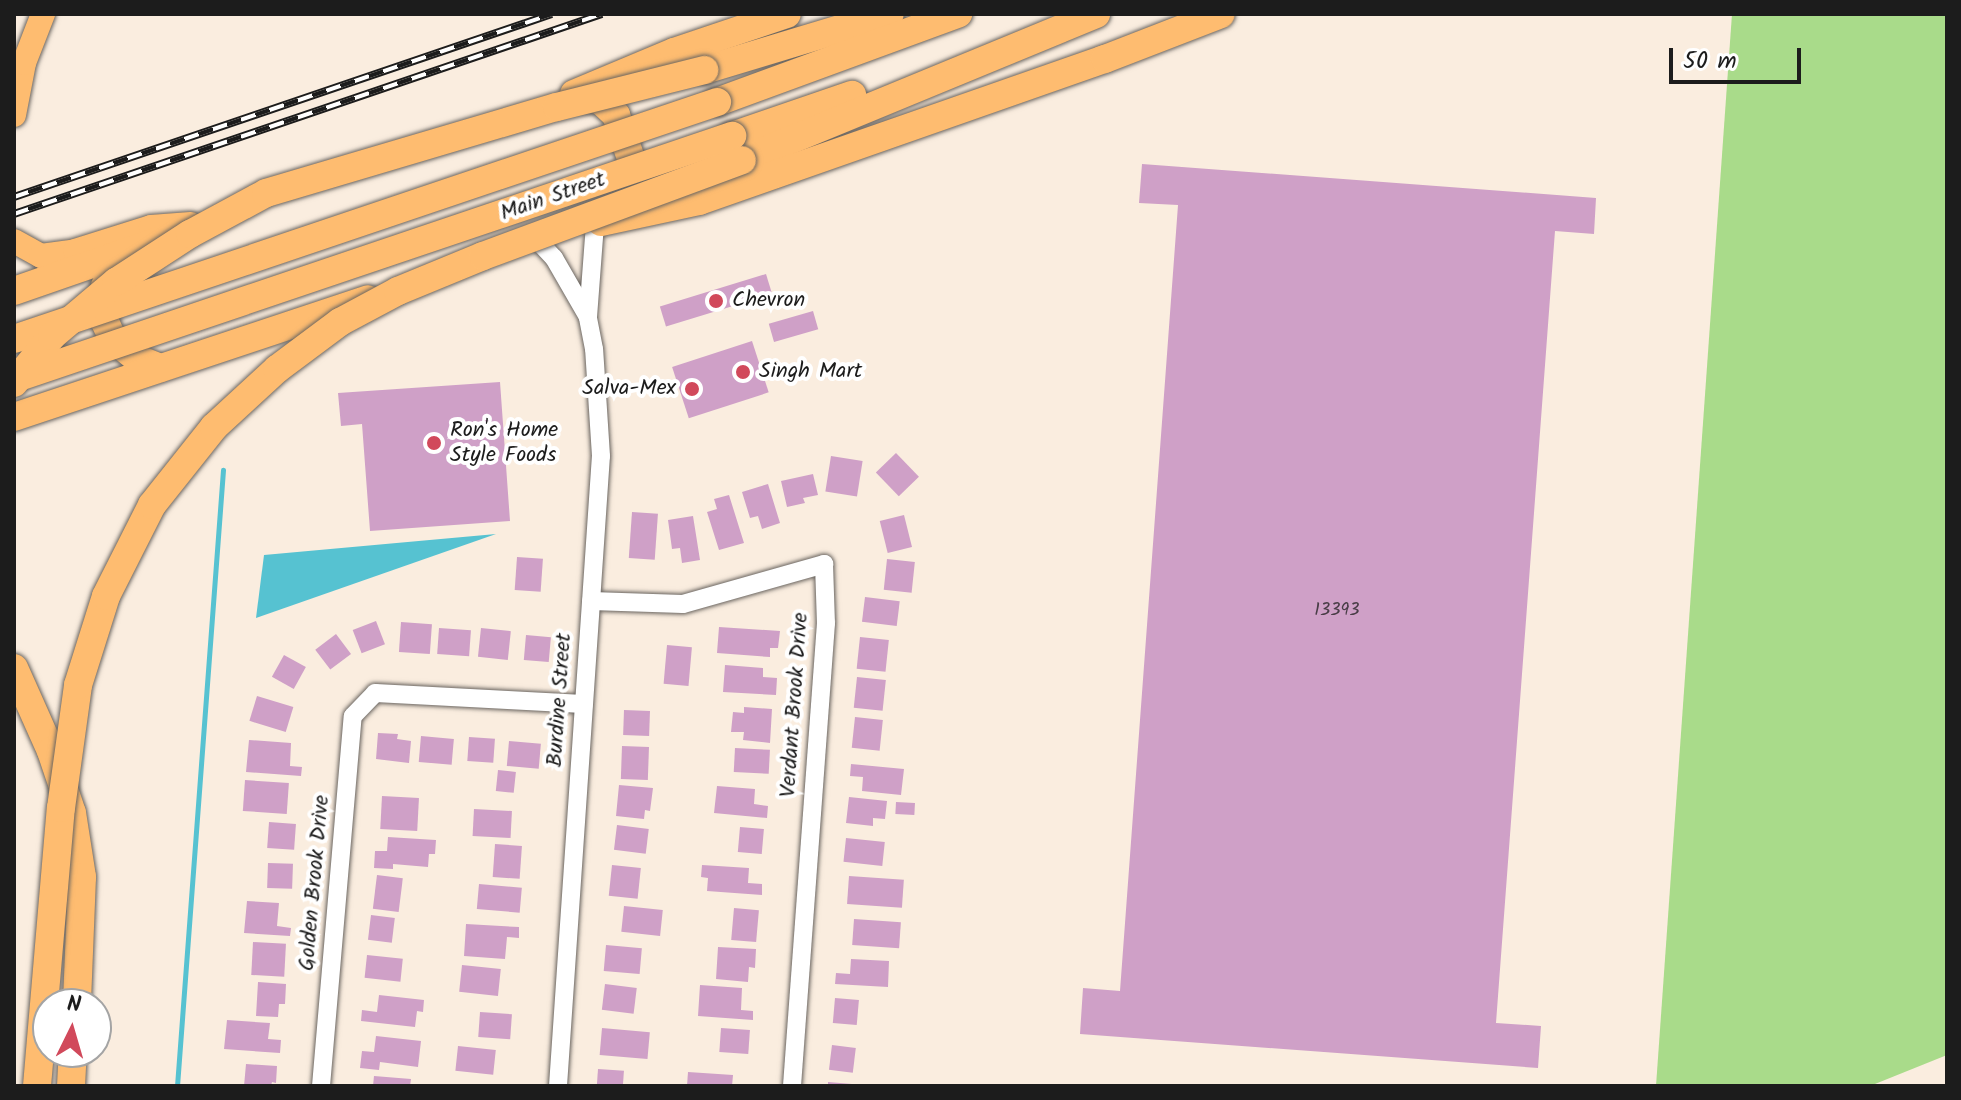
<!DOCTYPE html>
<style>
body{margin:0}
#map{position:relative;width:1961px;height:1100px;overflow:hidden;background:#faeddf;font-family:Kalam,sans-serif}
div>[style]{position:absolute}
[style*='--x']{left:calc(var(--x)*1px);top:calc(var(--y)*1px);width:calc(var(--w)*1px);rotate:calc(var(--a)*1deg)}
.green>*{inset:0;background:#a9db8a}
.water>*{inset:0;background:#56c2d1}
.stream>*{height:5px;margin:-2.5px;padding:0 2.5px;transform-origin:2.5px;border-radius:2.5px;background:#56c2d1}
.building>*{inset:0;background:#cfa0c7;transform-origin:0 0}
.roads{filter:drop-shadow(0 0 2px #6a6560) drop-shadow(0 0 2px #6a6560)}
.minor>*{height:18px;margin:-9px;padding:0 9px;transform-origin:9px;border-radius:9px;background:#fff}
.major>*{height:24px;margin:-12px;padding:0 12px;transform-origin:12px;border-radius:12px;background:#febc70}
.highway>*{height:28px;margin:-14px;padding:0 14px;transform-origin:14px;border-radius:14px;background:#febc70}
.rail>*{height:8px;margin-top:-4px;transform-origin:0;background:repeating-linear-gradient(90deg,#fff 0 15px,#1c1c1c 0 30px);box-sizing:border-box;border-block:2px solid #1c1c1c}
.bridges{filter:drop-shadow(0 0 2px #6a6560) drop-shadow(0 0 2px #6a6560)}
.highway-bridge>*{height:28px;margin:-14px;padding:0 14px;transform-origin:14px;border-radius:14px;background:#febc70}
.dots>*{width:22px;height:22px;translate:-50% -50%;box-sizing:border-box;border:4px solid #fff;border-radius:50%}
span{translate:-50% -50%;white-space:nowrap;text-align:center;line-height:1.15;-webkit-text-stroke:8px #fff;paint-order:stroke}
.number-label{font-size:18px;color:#493d47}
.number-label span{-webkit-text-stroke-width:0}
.street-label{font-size:22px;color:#1c1c1c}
.poi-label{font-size:22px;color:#1c1c1c}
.left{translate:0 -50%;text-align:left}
.right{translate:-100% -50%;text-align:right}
.frame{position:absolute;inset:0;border:16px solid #1c1c1c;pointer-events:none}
.north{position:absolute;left:32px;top:988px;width:80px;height:80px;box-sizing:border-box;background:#fff;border:2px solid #a4a4a4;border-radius:50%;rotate:5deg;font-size:22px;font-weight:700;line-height:32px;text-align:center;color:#1c1c1c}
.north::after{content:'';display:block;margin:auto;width:28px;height:36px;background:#d1495b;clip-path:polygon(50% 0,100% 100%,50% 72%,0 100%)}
.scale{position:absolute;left:1669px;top:48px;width:132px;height:36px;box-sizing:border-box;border:4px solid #1c1c1c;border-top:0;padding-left:10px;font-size:24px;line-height:28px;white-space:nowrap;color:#1c1c1c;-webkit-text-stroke:6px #fff;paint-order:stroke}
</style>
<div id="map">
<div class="green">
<div style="clip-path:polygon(1732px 14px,1947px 14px,1947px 1055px,1870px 1086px,1656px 1086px)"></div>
</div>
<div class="water">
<div style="clip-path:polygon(496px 534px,256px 618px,264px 555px)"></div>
</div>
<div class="stream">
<div style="--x:177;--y:1086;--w:618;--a:-85.73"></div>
</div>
<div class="building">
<div style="clip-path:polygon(1142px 164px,1596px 198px,1594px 234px,1555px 231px,1496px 1023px,1541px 1026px,1538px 1068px,1080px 1034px,1083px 988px,1120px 991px,1178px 205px,1139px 203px)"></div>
<div style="left:766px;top:274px;width:21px;height:111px;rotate:73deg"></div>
<div style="left:813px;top:311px;width:19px;height:46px;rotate:74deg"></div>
<div style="left:752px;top:341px;width:54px;height:84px;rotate:72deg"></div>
<div style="clip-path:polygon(500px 382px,510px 521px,370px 531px,362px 424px,341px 426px,338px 393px)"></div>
<div style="left:896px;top:453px;width:33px;height:28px;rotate:46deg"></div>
<div style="left:831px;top:456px;width:32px;height:36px;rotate:9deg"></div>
<div style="clip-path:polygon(813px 474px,818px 495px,803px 498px,805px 503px,787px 507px,781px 481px)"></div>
<div style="clip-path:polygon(768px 484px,780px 523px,762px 529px,758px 516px,750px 518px,742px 492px)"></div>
<div style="clip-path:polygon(729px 495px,744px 543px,719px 550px,707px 512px,717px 509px,714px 499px)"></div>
<div style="left:632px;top:512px;width:26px;height:46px;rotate:4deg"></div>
<div style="left:904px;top:515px;width:33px;height:25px;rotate:76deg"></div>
<div style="clip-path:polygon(693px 516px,700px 560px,682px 563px,680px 548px,672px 549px,668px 520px)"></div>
<div style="left:517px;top:557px;width:26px;height:33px;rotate:4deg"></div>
<div style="left:887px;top:559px;width:28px;height:31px;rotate:6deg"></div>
<div style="left:865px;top:597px;width:35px;height:25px;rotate:7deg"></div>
<div style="left:376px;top:621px;width:25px;height:25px;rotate:69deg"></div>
<div style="left:401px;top:622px;width:31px;height:30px;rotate:4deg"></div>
<div style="clip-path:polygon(719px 627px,780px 631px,778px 648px,770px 648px,770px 657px,717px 653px)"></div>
<div style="left:439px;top:628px;width:32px;height:26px;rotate:4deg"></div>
<div style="left:481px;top:628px;width:30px;height:29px;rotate:6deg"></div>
<div style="left:336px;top:634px;width:25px;height:26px;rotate:53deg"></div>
<div style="left:526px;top:635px;width:25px;height:25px;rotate:5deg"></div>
<div style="left:860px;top:637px;width:29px;height:32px;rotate:6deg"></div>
<div style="left:667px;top:645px;width:25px;height:39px;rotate:5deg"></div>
<div style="left:284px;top:655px;width:25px;height:25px;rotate:29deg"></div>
<div style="clip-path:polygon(725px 665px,763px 668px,763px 677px,777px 678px,776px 695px,723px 692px)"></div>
<div style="left:857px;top:677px;width:29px;height:31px;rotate:6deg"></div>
<div style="left:257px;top:696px;width:38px;height:26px;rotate:17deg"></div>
<div style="clip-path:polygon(744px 707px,772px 709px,770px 743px,743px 740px,744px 732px,731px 732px,733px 712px,744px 713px)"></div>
<div style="left:624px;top:710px;width:26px;height:25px;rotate:2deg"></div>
<div style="left:855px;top:717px;width:28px;height:31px;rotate:6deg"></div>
<div style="clip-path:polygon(378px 733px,398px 734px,397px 739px,411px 741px,409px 763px,376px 759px)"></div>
<div style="left:421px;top:736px;width:33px;height:26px;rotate:5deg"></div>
<div style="left:469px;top:737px;width:26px;height:24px;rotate:4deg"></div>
<div style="clip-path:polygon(249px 740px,291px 743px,290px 766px,302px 767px,301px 776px,246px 772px)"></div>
<div style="left:509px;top:741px;width:32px;height:25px;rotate:5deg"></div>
<div style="left:622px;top:746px;width:27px;height:33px;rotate:2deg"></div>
<div style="left:735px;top:748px;width:35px;height:24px;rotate:3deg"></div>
<div style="clip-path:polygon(851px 764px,904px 769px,901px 795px,862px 791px,863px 777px,850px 776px)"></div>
<div style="left:498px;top:770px;width:18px;height:21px;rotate:6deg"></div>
<div style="left:245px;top:780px;width:44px;height:31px;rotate:4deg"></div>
<div style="clip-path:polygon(619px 785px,653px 788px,650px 811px,645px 810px,644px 819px,616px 816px)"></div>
<div style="clip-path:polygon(717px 786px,755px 789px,754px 804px,768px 806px,767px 818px,714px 813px)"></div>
<div style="left:382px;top:796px;width:37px;height:33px;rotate:3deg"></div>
<div style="clip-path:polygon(849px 797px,887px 801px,885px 819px,873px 818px,873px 826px,846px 823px)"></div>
<div style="left:896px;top:802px;width:19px;height:12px;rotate:3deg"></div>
<div style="left:474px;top:809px;width:38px;height:27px;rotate:3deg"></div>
<div style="left:269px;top:822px;width:27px;height:26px;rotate:4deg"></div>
<div style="left:617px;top:825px;width:32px;height:25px;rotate:7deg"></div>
<div style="left:740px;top:827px;width:24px;height:25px;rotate:5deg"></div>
<div style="clip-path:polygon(388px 837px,436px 840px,435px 854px,429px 854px,428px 867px,393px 864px,393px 869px,374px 868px,375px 851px,387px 851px)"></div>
<div style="left:846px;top:838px;width:39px;height:24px;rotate:6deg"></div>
<div style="left:495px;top:844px;width:27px;height:33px;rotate:4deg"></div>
<div style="left:268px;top:863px;width:25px;height:25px;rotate:2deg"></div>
<div style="left:612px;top:865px;width:29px;height:31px;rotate:6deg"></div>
<div style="clip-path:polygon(702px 865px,749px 868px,748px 883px,762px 884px,762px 895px,707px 891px,708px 878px,701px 877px)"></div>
<div style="left:377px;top:875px;width:26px;height:34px;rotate:7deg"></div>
<div style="left:849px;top:876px;width:55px;height:28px;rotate:4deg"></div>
<div style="left:479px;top:884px;width:43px;height:25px;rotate:5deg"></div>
<div style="clip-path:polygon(247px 901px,279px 903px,277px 926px,291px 928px,290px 936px,244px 933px)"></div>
<div style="left:624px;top:906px;width:39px;height:26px;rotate:6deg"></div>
<div style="left:734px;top:908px;width:25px;height:32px;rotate:5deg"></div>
<div style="left:371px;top:915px;width:24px;height:25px;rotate:7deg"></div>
<div style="left:854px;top:919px;width:47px;height:26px;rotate:4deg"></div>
<div style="clip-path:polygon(466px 924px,519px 927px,519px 938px,507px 937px,505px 959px,464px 956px)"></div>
<div style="left:253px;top:942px;width:33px;height:33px;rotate:3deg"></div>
<div style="left:606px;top:945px;width:36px;height:26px;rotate:5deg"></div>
<div style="clip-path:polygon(718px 947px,756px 949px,755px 968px,749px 967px,748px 982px,716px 979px)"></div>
<div style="left:367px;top:955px;width:36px;height:23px;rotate:6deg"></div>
<div style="clip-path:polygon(851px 959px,889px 961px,888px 987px,835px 984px,836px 973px,850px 974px)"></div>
<div style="left:462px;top:965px;width:39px;height:27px;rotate:6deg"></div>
<div style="clip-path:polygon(258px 982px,286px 984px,285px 1004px,279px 1004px,278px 1017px,256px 1016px)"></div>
<div style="left:605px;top:984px;width:32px;height:26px;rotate:7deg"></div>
<div style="clip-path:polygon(700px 985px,742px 988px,741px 1010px,753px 1011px,753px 1020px,698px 1016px)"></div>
<div style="clip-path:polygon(379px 995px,424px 1000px,423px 1012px,417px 1011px,415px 1027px,361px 1021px,362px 1010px,377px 1012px)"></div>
<div style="left:835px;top:998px;width:24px;height:25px;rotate:5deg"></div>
<div style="left:480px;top:1012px;width:32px;height:25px;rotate:4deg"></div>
<div style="clip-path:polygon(227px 1020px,270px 1023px,268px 1039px,281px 1040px,280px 1053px,224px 1049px)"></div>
<div style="left:602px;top:1028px;width:48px;height:27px;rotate:5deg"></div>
<div style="left:721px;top:1028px;width:29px;height:24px;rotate:4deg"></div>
<div style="clip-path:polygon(376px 1036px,421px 1041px,418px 1067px,380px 1062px,379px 1070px,360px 1068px,362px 1051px,374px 1052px)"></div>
<div style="left:832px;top:1045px;width:24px;height:25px;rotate:7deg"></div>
<div style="left:458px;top:1046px;width:38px;height:25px;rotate:6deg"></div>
<div style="clip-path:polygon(246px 1064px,277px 1066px,276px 1083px,272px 1082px,271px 1086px,244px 1086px)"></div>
<div style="left:598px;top:1069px;width:26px;height:17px;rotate:4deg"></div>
<div style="clip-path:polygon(688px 1072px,733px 1075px,732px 1086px,687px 1086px)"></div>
<div style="clip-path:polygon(374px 1076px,411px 1079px,410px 1086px,373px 1086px)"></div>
<div style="clip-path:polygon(828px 1082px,852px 1084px,852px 1086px,828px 1086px)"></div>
</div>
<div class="roads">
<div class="minor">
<div style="--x:539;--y:242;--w:22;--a:47"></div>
<div style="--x:554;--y:258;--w:68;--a:60"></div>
<div style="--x:591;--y:601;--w:92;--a:1.9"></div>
<div style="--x:683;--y:604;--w:147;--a:-15.8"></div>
<div style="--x:824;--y:564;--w:59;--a:88.1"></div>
<div style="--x:826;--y:623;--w:464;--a:94.2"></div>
<div style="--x:321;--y:1086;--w:371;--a:-85.1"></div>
<div style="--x:353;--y:716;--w:32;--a:-46"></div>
<div style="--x:375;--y:693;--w:209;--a:3"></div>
<div style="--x:558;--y:1086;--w:631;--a:-86.1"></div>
<div style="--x:601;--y:456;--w:107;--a:-93.7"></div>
<div style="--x:594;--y:349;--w:33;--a:-101"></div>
<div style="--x:588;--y:317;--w:93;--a:-85.7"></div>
</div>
<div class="major">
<div style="--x:14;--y:115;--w:53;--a:-79.1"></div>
<div style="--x:24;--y:63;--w:53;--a:-68.8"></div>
<div style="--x:14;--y:241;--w:31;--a:29"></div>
<div style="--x:41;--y:256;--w:34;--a:-8"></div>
<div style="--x:75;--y:251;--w:80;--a:-17.5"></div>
<div style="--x:151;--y:227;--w:40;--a:-4.3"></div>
</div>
<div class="highway">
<div style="--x:704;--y:70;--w:194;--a:-16.8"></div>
<div style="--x:574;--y:94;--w:108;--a:-22.8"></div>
<div style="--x:674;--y:52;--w:119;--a:-18.6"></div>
<div style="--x:577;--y:97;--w:23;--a:7"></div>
<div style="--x:600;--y:100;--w:22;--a:43"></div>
<div style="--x:616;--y:115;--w:65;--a:71"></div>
<div style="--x:637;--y:176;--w:16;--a:94"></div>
<div style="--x:717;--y:102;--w:257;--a:-20.1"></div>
<div style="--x:732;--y:136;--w:127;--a:-18.9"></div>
<div style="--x:742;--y:160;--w:383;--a:-22.4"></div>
<div style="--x:601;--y:222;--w:100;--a:-12.1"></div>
<div style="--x:699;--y:201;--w:430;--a:-19.3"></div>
<div style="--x:1105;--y:59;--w:124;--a:-21.2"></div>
<div style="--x:105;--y:286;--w:36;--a:90"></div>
<div style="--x:105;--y:322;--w:19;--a:65"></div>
<div style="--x:113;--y:339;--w:32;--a:39"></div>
<div style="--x:138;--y:359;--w:24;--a:22"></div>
<div style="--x:14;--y:291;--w:180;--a:-19.1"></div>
<div style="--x:14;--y:417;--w:373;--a:-18.4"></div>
<div style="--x:14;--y:668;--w:91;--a:66"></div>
<div style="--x:51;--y:751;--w:65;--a:71.3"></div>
<div style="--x:72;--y:813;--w:65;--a:81.1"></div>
<div style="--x:82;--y:877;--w:127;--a:92.3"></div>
<div style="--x:71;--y:1086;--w:34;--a:-87"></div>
</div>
</div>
<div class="rail">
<div style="--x:14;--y:197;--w:568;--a:-18.79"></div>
<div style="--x:14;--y:214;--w:621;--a:-18.79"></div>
</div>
<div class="bridges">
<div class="highway-bridge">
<div style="--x:14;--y:339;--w:742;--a:-18.63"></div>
<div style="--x:19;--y:377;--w:753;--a:-18.68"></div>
<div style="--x:14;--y:383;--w:60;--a:-51"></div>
<div style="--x:52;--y:336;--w:84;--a:-40.2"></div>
<div style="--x:116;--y:282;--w:88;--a:-33"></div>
<div style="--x:190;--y:234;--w:86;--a:-28.3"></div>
<div style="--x:266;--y:193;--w:303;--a:-16.5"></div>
<div style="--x:557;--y:107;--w:152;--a:-14.1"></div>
<div style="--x:37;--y:1086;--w:279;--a:-85.1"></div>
<div style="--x:61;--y:808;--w:124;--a:-82.1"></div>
<div style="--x:78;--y:685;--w:93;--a:-72.5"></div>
<div style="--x:106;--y:596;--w:102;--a:-63.2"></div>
<div style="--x:152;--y:505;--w:100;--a:-51.5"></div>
<div style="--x:214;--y:427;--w:86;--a:-42.6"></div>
<div style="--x:277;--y:369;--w:79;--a:-36.7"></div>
<div style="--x:340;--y:322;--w:66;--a:-28.1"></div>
<div style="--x:398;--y:291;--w:92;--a:-22.4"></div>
<div style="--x:483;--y:256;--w:276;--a:-20.3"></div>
</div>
</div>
<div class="dots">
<div style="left:716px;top:301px;background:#d1495b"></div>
<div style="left:743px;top:372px;background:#d1495b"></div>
<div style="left:692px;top:389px;background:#d1495b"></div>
<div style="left:434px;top:443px;background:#d1495b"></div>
</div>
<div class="number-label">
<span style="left:1337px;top:611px">13393</span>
</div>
<div class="street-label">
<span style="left:553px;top:197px;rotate:-19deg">Main Street</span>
<span style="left:560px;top:700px;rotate:-86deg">Burdine Street</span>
<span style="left:795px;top:705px;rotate:-86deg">Verdant Brook Drive</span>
<span style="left:315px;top:883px;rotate:-85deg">Golden Brook Drive</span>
</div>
<div class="poi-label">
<span class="left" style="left:732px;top:301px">Chevron</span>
<span class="left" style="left:759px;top:372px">Singh Mart</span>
<span class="right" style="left:676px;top:389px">Salva-Mex</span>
<span class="left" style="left:450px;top:443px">Ron's Home<br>Style Foods</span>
</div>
<div class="frame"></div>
<div class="north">N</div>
<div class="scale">50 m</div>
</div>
